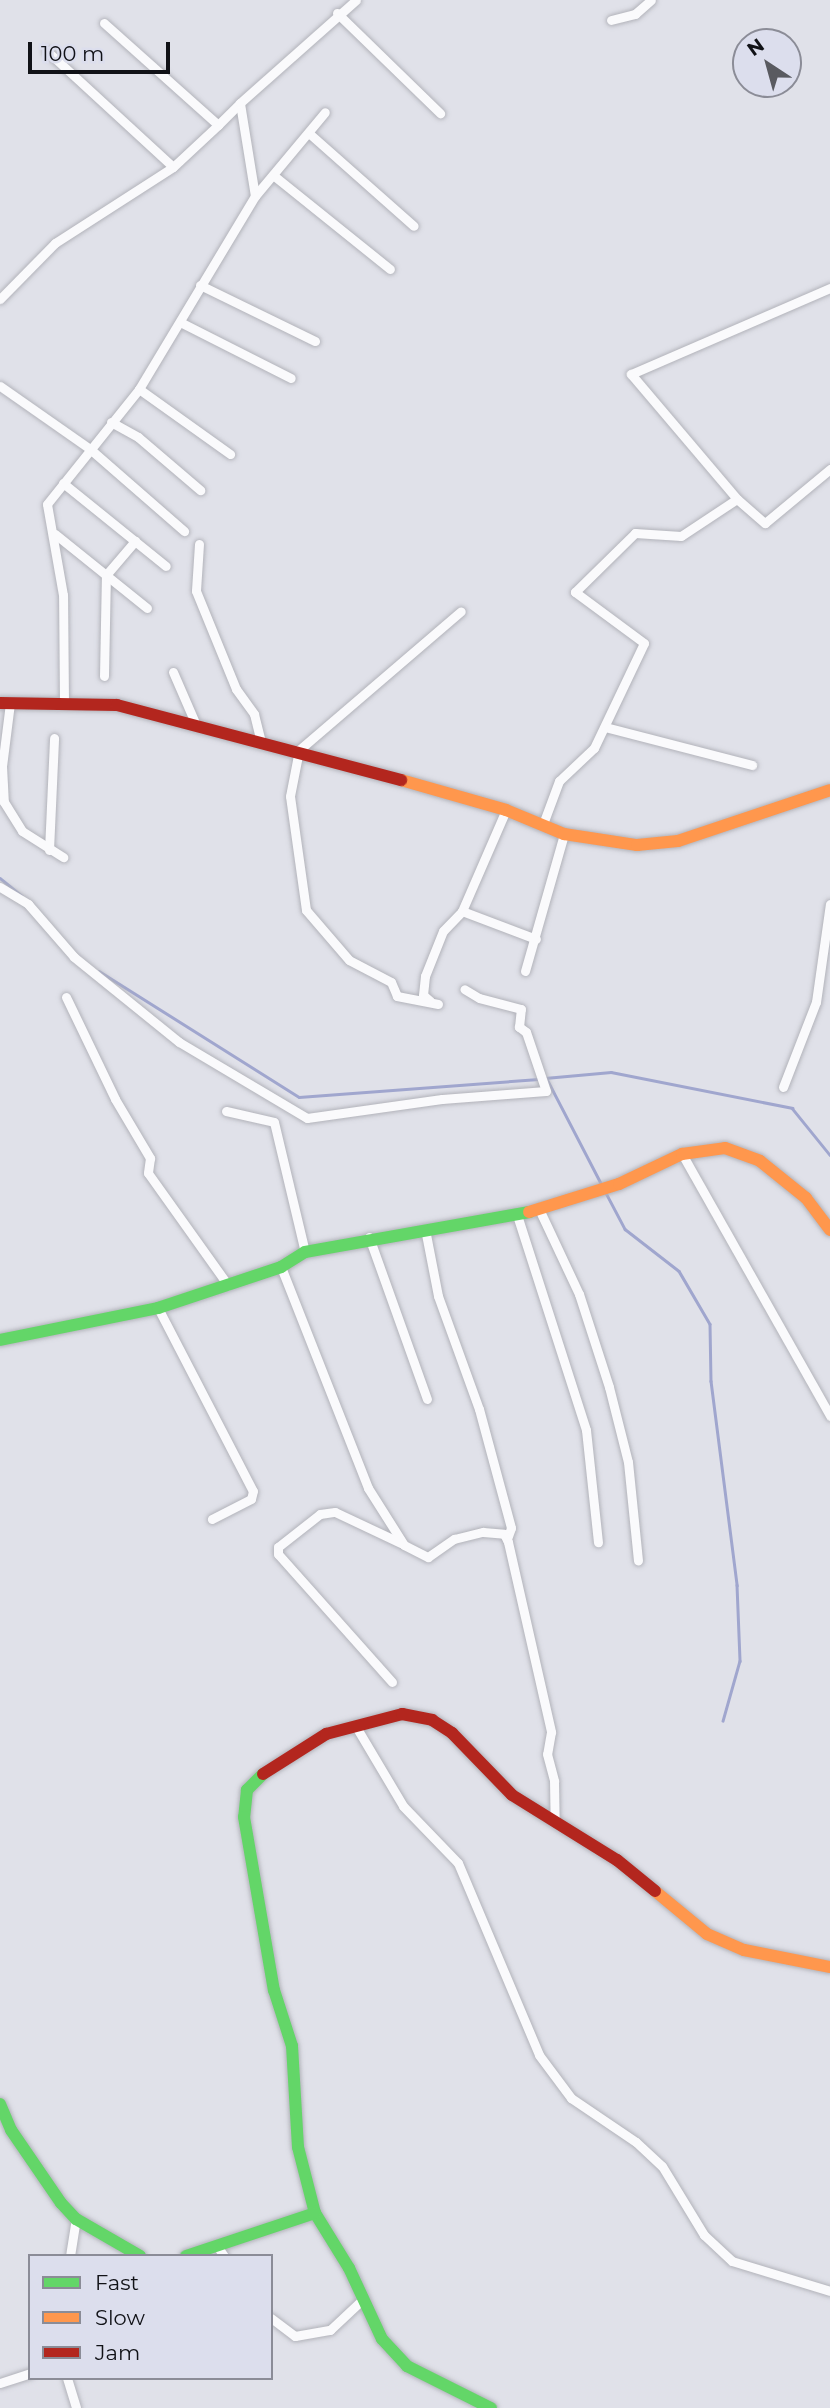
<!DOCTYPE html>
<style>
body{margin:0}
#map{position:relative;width:830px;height:2408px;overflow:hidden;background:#e0e1e9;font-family:Montserrat,sans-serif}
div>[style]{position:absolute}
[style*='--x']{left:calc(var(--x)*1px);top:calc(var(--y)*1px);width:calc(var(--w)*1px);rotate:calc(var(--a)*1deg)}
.stream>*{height:2.5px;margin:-1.25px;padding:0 1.25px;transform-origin:1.25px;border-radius:1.25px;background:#a0a6ce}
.roads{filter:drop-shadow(0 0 2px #b2b3ba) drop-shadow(0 0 2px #b2b3ba)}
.street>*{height:9px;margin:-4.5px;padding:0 4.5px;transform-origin:4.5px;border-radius:4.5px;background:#fafafc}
.fast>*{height:12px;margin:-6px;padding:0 6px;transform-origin:6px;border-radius:6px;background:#63d668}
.slow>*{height:12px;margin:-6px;padding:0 6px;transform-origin:6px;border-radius:6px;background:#ff974d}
.jam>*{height:12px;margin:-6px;padding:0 6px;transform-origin:6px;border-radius:6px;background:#b3261e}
span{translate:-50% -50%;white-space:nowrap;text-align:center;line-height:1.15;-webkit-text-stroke:7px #dcdeed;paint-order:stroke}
.legend{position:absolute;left:28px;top:2254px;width:245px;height:126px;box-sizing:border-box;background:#dcdeed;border:2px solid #8b8c97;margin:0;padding:9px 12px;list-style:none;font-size:21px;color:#111217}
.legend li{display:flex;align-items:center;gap:14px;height:35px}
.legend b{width:35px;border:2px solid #8b8c97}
.north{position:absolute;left:732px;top:28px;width:70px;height:70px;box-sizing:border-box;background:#dcdeed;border:2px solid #8b8c97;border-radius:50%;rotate:324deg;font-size:19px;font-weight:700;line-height:28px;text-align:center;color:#111217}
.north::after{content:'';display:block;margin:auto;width:24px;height:32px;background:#595a60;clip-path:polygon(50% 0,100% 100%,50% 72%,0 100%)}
.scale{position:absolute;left:28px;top:42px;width:142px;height:32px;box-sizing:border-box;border:4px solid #111217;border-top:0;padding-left:9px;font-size:21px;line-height:24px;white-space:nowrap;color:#111217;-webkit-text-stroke:5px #dcdeed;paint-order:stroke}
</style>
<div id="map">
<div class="stream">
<div style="--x:0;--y:878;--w:28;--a:39"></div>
<div style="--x:99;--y:971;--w:236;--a:32.2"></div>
<div style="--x:299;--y:1097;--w:240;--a:-4.3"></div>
<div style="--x:545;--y:1078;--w:66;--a:-5.2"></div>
<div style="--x:611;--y:1072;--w:185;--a:11.2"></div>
<div style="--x:792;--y:1108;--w:60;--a:51"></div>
<div style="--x:547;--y:1079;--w:119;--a:62.6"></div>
<div style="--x:605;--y:1191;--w:43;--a:62.2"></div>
<div style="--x:625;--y:1229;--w:68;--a:37.9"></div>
<div style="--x:679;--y:1271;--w:61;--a:59.7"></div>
<div style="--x:710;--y:1324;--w:57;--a:89"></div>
<div style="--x:711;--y:1381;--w:206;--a:82.7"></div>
<div style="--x:737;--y:1585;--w:76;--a:87.7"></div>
<div style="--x:740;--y:1661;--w:62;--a:105.8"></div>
</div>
<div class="roads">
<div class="street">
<div style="--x:337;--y:13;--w:144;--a:44.2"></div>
<div style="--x:611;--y:20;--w:25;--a:-14"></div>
<div style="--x:635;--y:14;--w:21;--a:-41"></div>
<div style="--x:104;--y:23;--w:153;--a:41.8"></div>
<div style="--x:218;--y:125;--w:31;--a:-45"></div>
<div style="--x:47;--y:51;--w:171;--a:42.6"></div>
<div style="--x:311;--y:135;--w:137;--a:41.5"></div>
<div style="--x:273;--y:175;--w:150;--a:38.8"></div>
<div style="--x:255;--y:196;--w:109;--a:-50.2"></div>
<div style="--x:200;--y:285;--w:128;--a:26"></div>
<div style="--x:0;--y:299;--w:78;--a:-45.5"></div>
<div style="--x:55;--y:243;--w:140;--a:-32.8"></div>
<div style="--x:173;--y:167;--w:62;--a:-43"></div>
<div style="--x:180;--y:322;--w:124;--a:26.8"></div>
<div style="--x:0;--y:386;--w:110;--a:35"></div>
<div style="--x:90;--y:449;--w:125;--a:41.1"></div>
<div style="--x:139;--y:389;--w:112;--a:35.5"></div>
<div style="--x:111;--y:422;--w:31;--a:29"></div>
<div style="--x:138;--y:437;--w:82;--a:40.5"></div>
<div style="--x:63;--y:483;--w:132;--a:38.9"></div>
<div style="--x:737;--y:499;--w:164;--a:-130.3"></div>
<div style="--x:631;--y:374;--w:217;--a:-23.4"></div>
<div style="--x:55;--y:534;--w:118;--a:38.8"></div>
<div style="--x:199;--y:544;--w:47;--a:93.7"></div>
<div style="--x:196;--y:591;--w:106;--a:67.8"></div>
<div style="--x:236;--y:689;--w:31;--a:54"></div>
<div style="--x:254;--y:714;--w:29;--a:76"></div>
<div style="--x:173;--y:672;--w:58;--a:66.5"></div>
<div style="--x:104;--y:676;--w:101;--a:-88.9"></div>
<div style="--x:106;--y:575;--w:45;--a:-49.5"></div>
<div style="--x:64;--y:702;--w:107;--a:-90.5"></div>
<div style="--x:63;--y:595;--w:92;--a:-100"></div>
<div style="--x:47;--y:504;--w:147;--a:-51.3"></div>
<div style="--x:139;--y:389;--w:225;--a:-59"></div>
<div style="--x:255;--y:196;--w:94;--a:-99.2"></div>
<div style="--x:240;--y:103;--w:155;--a:-41.6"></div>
<div style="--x:10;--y:703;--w:64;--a:97.2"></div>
<div style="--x:2;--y:766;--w:36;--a:87"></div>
<div style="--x:4;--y:802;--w:34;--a:58"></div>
<div style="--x:22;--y:831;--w:49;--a:32.4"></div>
<div style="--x:605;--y:727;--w:152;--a:14.5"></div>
<div style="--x:543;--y:824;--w:46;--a:-69.6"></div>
<div style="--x:559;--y:781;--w:48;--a:-43.3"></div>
<div style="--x:594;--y:748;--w:116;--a:-64.5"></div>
<div style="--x:644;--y:643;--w:86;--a:-143.5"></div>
<div style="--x:575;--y:592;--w:84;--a:-44.5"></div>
<div style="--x:635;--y:533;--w:46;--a:3.7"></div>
<div style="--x:681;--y:536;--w:67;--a:-33.5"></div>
<div style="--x:737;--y:499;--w:37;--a:41"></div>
<div style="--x:765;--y:523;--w:85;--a:-39.7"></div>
<div style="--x:49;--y:850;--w:112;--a:-87.4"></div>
<div style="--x:0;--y:887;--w:33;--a:31"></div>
<div style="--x:28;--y:904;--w:70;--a:49"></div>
<div style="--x:74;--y:957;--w:135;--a:39"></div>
<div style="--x:179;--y:1042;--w:149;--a:30.7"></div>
<div style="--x:307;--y:1118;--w:136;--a:-8"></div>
<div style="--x:442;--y:1099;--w:104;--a:-4.4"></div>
<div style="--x:546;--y:1091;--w:62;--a:-108.7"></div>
<div style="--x:526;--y:1032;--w:9;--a:-144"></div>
<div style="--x:519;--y:1027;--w:18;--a:-84"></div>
<div style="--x:521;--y:1009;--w:43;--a:-165.3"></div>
<div style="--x:479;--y:998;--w:17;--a:-149"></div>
<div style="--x:462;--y:911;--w:79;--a:20.7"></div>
<div style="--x:525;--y:971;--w:142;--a:-74.1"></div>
<div style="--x:66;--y:997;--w:113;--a:64.3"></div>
<div style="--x:115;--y:1099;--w:69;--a:59.3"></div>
<div style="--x:150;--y:1158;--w:15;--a:98"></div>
<div style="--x:148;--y:1173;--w:138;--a:54.5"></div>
<div style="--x:430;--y:1001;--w:9;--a:-139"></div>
<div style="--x:423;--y:995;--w:19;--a:-84"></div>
<div style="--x:425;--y:976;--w:48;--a:-68.2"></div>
<div style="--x:443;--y:931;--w:28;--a:-46"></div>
<div style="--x:462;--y:911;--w:110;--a:-66.5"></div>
<div style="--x:438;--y:1004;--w:42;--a:-169"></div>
<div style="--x:397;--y:996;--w:15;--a:-113"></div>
<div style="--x:391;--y:982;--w:47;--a:-152.4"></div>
<div style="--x:349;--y:960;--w:66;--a:-130.7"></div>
<div style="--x:306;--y:910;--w:115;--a:-98"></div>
<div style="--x:290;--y:796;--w:47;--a:-78.9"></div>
<div style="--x:299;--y:750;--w:213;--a:-40.6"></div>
<div style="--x:783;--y:1087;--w:91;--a:-68.8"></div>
<div style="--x:816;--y:1002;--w:99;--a:-81.9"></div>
<div style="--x:226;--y:1111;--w:49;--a:12.9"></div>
<div style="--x:274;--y:1122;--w:134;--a:76.6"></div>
<div style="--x:682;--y:1154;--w:301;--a:60.5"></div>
<div style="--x:539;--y:1209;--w:94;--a:64.8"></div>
<div style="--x:579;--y:1294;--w:98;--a:72.1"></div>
<div style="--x:609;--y:1387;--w:77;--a:75.8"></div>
<div style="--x:628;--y:1462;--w:99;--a:84.2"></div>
<div style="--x:517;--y:1215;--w:226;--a:72.2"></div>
<div style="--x:586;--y:1430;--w:113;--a:83.9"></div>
<div style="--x:425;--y:1229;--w:68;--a:79"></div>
<div style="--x:438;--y:1296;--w:120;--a:70.1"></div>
<div style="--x:479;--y:1409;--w:123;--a:74.9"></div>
<div style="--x:511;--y:1528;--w:12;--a:110"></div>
<div style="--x:369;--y:1237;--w:172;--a:70.3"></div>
<div style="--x:281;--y:1267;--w:238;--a:68.5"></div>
<div style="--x:368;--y:1488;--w:67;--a:57.7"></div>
<div style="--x:404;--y:1545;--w:27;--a:27"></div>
<div style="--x:428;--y:1557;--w:32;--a:-35"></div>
<div style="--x:454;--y:1539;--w:30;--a:-14"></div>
<div style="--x:483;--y:1532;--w:21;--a:5"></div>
<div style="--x:504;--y:1534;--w:9;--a:63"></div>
<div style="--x:508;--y:1542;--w:195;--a:77.2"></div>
<div style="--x:551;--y:1732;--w:22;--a:100"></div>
<div style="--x:547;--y:1754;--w:28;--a:75"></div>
<div style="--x:554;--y:1781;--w:39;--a:89"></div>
<div style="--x:158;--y:1308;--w:206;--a:62.6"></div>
<div style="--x:253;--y:1491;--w:8;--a:104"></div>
<div style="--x:251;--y:1499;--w:44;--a:152.9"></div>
<div style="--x:392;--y:1682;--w:171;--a:-131.7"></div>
<div style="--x:278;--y:1554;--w:7;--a:-90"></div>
<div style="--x:278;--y:1547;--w:53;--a:-38.2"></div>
<div style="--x:320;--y:1514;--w:15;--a:-8"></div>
<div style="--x:335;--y:1512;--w:73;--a:25.2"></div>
<div style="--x:355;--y:1725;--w:94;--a:59.3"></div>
<div style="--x:403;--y:1806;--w:79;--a:46"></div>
<div style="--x:458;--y:1863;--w:208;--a:67.1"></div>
<div style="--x:539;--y:2055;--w:54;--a:53.3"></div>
<div style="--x:571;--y:2098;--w:78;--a:34.1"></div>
<div style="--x:636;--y:2142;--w:35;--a:43"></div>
<div style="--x:662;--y:2166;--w:81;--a:58.7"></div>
<div style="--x:704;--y:2235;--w:38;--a:43"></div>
<div style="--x:732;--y:2261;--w:102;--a:17"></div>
<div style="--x:217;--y:2246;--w:12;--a:55"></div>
<div style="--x:70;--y:2256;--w:37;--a:-81"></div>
<div style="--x:271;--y:2318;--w:30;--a:37"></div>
<div style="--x:295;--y:2336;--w:36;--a:-10"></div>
<div style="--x:330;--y:2330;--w:45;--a:-43.2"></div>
<div style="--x:67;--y:2378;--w:31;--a:73"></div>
<div style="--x:0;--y:2383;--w:32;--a:-18"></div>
</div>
<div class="fast">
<div style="--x:0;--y:1340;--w:161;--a:-11.4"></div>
<div style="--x:158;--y:1308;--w:130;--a:-18.4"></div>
<div style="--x:281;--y:1267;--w:28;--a:-32"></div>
<div style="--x:305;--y:1252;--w:228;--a:-10.1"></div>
<div style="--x:263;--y:1774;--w:23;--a:135"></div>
<div style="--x:247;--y:1790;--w:27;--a:96"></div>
<div style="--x:244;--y:1817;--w:176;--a:80.2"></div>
<div style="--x:274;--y:1990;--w:59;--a:72.2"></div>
<div style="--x:292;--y:2046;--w:101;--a:86.6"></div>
<div style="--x:298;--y:2147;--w:68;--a:75.6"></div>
<div style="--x:315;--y:2213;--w:65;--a:58.3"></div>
<div style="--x:349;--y:2268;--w:78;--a:65.1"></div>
<div style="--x:382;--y:2339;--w:37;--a:47"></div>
<div style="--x:407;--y:2366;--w:94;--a:26.6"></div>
<div style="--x:0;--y:2104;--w:28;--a:67"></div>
<div style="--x:11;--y:2130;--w:88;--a:55.6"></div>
<div style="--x:61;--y:2203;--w:22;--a:47"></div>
<div style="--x:76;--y:2219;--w:74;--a:30"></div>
<div style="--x:186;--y:2256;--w:136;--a:-18.4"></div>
</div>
<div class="slow">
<div style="--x:401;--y:780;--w:109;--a:15.9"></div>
<div style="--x:506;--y:810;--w:63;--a:22.5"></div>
<div style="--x:564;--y:834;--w:74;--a:8.6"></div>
<div style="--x:637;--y:845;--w:41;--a:-5.6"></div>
<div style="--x:678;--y:841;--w:160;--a:-18.5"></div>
<div style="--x:529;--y:1212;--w:94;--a:-17.3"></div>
<div style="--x:619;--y:1184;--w:70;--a:-25.5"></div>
<div style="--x:682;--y:1154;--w:43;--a:-7.9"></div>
<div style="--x:725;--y:1148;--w:37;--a:20"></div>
<div style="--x:760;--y:1161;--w:59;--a:38.8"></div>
<div style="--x:806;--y:1198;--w:40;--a:53"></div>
<div style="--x:655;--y:1891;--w:67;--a:39.6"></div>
<div style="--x:707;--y:1934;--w:40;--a:23.4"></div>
<div style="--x:744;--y:1950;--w:88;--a:11.2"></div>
</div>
<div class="jam">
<div style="--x:0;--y:703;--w:117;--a:1"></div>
<div style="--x:117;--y:705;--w:294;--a:14.8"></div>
<div style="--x:263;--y:1774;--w:75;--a:-32.4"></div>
<div style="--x:326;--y:1734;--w:79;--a:-14.7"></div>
<div style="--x:402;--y:1714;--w:31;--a:11"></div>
<div style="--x:432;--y:1720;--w:24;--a:33"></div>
<div style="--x:452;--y:1733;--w:86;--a:45.9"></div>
<div style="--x:512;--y:1795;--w:123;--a:31.8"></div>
<div style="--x:617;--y:1860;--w:49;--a:39.2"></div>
</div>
</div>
<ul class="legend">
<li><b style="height:9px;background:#63d668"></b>Fast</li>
<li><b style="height:9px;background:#ff974d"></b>Slow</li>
<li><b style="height:9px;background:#b3261e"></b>Jam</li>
</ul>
<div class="north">N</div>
<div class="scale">100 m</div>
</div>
